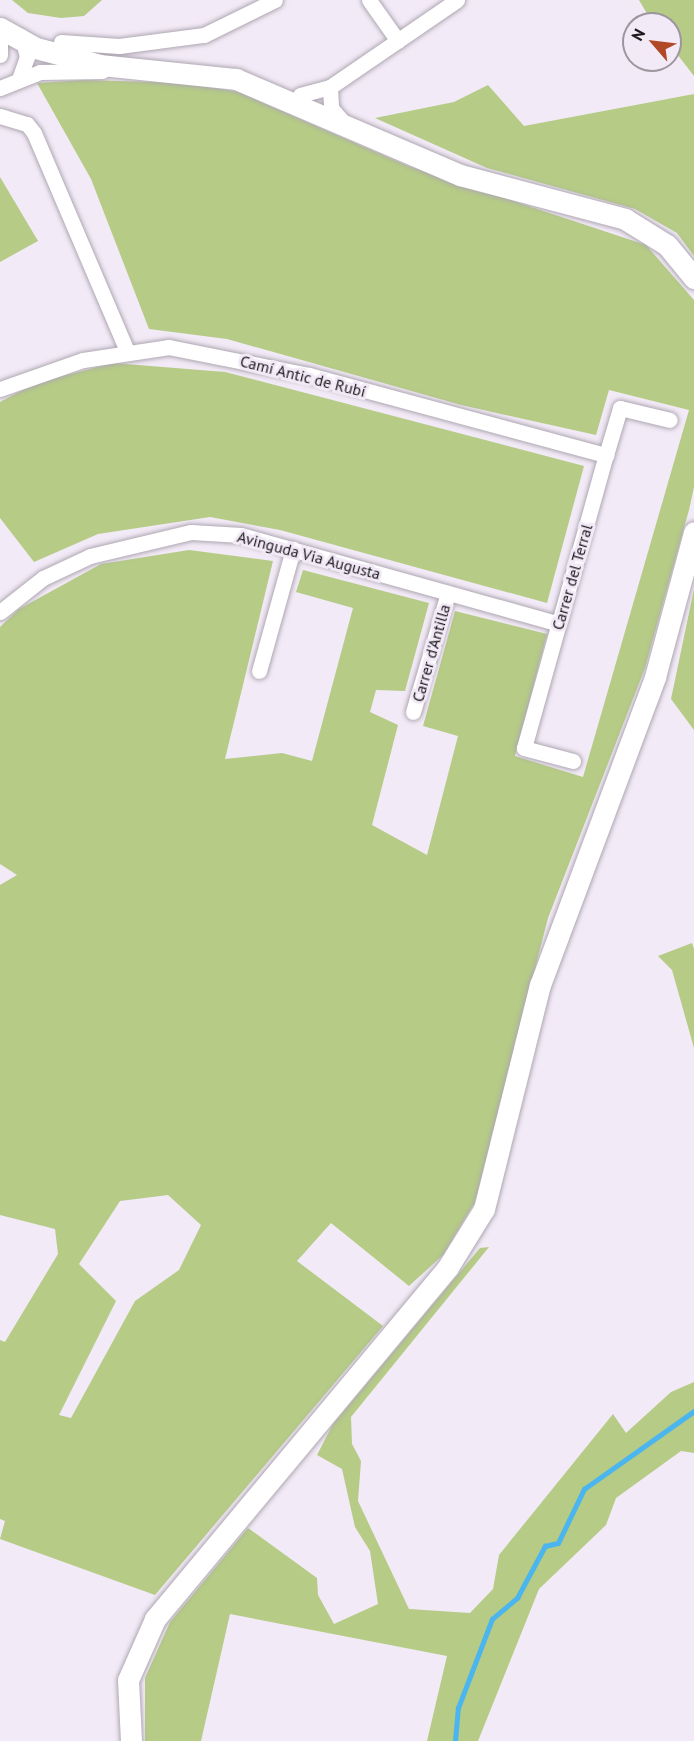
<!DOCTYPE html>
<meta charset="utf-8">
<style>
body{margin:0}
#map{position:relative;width:694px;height:1741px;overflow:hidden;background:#f2eaf6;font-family:"PT Sans",sans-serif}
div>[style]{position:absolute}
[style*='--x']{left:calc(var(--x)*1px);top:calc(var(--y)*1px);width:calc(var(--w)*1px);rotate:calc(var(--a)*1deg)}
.green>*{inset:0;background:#b5cb86}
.stream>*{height:4.5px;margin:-2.25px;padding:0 2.25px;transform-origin:2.25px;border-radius:2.25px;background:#4ab5ee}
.roads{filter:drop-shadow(0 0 2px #aea7b2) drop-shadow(0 0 2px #aea7b2)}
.minor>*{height:15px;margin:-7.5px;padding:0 7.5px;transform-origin:7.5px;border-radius:7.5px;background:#fff}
.secondary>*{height:21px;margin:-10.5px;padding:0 10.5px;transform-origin:10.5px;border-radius:10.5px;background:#fff}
span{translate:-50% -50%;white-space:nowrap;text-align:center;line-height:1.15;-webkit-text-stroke:6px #f2eaf6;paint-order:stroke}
.street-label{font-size:16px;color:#1c191d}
.north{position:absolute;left:622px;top:12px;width:60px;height:60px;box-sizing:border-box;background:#f2eaf6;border:2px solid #9c969f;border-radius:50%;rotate:298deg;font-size:16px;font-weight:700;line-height:24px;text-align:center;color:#1c191d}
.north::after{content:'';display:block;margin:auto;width:21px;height:27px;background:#b14926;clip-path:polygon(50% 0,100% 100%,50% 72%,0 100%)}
</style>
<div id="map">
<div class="green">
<div style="clip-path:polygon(12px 0,102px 0,84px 16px,61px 18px,28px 13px)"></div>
<div style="clip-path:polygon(639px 0,694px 0,694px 76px,670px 45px,670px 24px,653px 24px)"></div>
<div style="clip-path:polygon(evenodd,84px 80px,188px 83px,238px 92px,408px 166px,646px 245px,694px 300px,694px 487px,689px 510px,645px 668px,548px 918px,475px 1202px,443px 1255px,409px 1286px,331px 1223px,297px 1261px,383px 1326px,155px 1595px,0 1539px,5px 1521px,0 1519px,0 1340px,5px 1342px,58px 1254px,55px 1229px,0 1215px,0 885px,17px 875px,0 864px,0 627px,19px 609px,101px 564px,189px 550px,273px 561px,225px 759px,282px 753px,312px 761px,353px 608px,296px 592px,303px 570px,429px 603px,405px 691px,376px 690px,370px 712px,398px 725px,372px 825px,427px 855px,458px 736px,423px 726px,455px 611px,547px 634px,515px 756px,583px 777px,689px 410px,609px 390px,596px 435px,461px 405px,227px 339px,149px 329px,91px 179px,37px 83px,84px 80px,168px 1195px,201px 1225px,179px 1270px,135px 1301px,71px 1418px,59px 1415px,116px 1301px,79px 1264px,120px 1201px,168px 1195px)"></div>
<div style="clip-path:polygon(488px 85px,524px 126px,694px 94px,694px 256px,677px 233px,635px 209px,487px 168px,375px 118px,454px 102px)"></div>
<div style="clip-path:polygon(0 177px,38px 241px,0 262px)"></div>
<div style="clip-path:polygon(113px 363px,225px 372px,584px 466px,547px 603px,280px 530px,210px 517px,98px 534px,34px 562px,0 518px,0 402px,36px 383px)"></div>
<div style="clip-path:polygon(694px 589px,694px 730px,671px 699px)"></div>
<div style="clip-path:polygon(692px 943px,694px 949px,694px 1048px,672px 970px,658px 956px)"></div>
<div style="clip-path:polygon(489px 1247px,351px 1417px,352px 1444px,361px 1461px,358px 1501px,409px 1609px,470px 1613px,493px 1589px,499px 1555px,613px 1414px,626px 1433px,671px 1392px,694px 1382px,694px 1453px,681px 1451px,616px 1498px,606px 1525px,539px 1589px,478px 1741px,427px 1741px,447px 1656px,230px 1614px,201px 1741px,145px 1741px,145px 1678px,170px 1622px,248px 1528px,317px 1578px,318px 1595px,334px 1624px,378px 1604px,370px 1551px,355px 1527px,342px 1469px,317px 1455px,333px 1424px,480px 1248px)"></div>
</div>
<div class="stream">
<div style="--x:455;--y:1741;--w:33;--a:-85"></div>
<div style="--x:458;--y:1708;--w:95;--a:-69.1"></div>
<div style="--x:492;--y:1619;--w:33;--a:-40"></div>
<div style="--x:517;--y:1598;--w:59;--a:-61.7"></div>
<div style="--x:545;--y:1546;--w:13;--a:-13"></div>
<div style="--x:558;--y:1543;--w:60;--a:-64.3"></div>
<div style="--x:584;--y:1489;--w:135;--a:-35.3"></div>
</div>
<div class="roads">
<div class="minor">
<div style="--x:369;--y:0;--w:50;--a:54.7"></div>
<div style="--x:0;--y:39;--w:16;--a:90"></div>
<div style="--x:61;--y:42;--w:58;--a:3.9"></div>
<div style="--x:119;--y:46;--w:86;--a:-7.4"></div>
<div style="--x:204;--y:35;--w:79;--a:-26.2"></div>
<div style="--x:19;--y:79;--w:23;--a:-70"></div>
<div style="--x:27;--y:57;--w:21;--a:-104"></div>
<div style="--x:330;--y:87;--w:21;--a:87"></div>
<div style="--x:331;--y:108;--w:20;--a:49"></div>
<div style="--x:0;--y:88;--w:43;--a:-21.8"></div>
<div style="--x:40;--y:72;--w:62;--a:-0.9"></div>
<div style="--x:300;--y:95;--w:31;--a:-15"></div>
<div style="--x:330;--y:87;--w:154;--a:-34.4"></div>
<div style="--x:0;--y:116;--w:28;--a:17"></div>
<div style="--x:27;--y:124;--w:11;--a:52"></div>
<div style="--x:34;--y:133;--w:235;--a:66.9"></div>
<div style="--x:0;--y:389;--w:88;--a:-19.3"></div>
<div style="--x:83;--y:360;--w:87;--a:-8.6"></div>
<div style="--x:169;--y:347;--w:143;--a:11.3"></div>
<div style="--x:309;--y:375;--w:308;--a:15.1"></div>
<div style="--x:0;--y:612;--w:55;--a:-38.3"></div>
<div style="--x:43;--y:578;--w:52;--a:-25.1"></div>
<div style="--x:90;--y:556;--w:104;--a:-13.4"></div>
<div style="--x:191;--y:532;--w:50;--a:3.4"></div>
<div style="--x:241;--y:535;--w:330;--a:15.6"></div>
<div style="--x:259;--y:671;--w:127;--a:-74.4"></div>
<div style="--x:413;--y:712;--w:124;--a:-73.6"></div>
<div style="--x:573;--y:761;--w:51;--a:-165.1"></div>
<div style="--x:524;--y:748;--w:304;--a:-74.4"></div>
<div style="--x:606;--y:455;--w:49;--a:-73.4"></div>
<div style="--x:620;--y:408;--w:51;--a:13.5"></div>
</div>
<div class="secondary">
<div style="--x:0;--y:28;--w:41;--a:29.1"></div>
<div style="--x:36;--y:48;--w:66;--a:14.9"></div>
<div style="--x:100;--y:65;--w:137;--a:5.9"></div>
<div style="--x:236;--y:79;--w:244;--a:23.2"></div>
<div style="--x:460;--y:175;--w:171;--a:14.9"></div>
<div style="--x:625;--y:219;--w:49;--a:31.8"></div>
<div style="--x:667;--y:245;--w:43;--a:50.7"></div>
<div style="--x:131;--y:1741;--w:61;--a:-92.8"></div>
<div style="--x:128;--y:1680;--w:67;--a:-66.1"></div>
<div style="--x:155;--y:1619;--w:458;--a:-50.2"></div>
<div style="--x:448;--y:1267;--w:68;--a:-58.2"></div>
<div style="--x:484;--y:1209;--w:231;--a:-76"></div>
<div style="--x:540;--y:985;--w:329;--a:-69.5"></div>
<div style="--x:655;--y:677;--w:150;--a:-74.9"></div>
</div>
</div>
<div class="street-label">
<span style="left:303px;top:376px;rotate:14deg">Camí Antic de Rubí</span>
<span style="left:309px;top:555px;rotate:15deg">Avinguda Via Augusta</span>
<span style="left:572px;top:577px;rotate:-74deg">Carrer del Terral</span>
<span style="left:431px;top:653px;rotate:-74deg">Carrer d'Antilla</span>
</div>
<div class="north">N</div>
</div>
